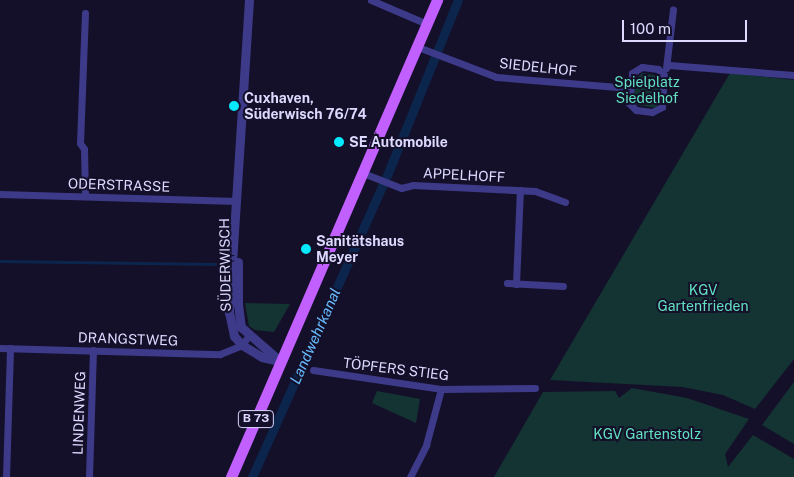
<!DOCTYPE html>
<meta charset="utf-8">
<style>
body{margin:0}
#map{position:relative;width:794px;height:477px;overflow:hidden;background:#14102a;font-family:"Public Sans",sans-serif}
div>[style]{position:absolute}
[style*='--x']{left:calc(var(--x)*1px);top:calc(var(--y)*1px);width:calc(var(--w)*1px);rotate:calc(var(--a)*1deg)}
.green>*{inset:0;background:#133432}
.stream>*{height:2.5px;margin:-1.25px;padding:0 1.25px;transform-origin:1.25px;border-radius:1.25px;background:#0c254d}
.canal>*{height:9px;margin:-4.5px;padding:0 4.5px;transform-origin:4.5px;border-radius:4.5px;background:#0c254d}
.minor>*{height:7px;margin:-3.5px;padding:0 3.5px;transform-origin:3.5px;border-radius:3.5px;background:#3d3b89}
.tertiary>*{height:9px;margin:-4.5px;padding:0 4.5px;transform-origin:4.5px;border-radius:4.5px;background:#3d3b89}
.primary>*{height:11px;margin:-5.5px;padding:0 5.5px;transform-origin:5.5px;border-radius:5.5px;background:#c160ff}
.dots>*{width:14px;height:14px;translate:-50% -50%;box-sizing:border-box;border:2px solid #14102a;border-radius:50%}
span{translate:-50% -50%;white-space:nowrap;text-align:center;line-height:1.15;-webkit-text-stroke:4px #14102a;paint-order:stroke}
.shield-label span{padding:1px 4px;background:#14102a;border:1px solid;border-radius:4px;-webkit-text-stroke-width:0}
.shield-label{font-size:12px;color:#ddd9ff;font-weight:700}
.street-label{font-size:14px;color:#ddd9ff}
.park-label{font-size:14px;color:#62e2c0}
.poi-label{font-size:14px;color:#ddd9ff;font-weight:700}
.left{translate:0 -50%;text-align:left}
.water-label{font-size:15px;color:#67bbff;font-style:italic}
.scale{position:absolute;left:622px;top:20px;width:125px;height:22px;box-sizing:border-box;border:2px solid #ddd9ff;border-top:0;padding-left:6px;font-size:15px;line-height:18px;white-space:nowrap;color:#ddd9ff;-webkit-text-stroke:4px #14102a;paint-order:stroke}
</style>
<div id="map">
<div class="green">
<div style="clip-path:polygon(642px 73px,660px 76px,659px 104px,656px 108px,638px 105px,632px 100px,634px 81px)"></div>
<div style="clip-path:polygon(730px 73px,794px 80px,794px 359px,755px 409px,723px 395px,683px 387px,550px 380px)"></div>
<div style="clip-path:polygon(245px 303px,290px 304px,274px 332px,255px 330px,249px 326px)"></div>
<div style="clip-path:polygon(794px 382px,794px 444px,762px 425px)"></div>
<div style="clip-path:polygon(632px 388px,687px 398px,749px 419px,725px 454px,728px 467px,753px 435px,794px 459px,794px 477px,494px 477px,543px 392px,615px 391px,619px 398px)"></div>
<div style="clip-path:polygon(377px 391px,420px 399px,416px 423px,372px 403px)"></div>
</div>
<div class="stream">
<div style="--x:0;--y:261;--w:215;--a:0.8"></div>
</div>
<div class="canal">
<div style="--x:252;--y:477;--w:338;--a:-65.9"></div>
<div style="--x:390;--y:168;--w:181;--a:-68"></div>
</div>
<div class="minor">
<div style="--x:371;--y:0;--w:61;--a:23.2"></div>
<div style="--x:418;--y:47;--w:84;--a:21"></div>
<div style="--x:496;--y:77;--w:134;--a:4.7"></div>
<div style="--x:669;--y:65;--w:125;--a:4.6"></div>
<div style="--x:642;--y:67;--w:16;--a:7"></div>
<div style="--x:658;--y:69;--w:8;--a:45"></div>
<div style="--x:664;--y:75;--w:32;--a:94"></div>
<div style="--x:662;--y:107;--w:11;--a:153"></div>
<div style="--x:652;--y:112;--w:16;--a:-173"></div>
<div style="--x:636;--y:110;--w:10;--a:-135"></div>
<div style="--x:629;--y:103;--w:30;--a:-84"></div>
<div style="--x:632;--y:73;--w:12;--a:-31"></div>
<div style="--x:666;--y:68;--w:59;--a:-83.2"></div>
<div style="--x:363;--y:173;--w:41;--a:21.5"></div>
<div style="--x:401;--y:188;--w:12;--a:-14"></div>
<div style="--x:413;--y:185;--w:122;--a:2.8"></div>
<div style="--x:535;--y:191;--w:32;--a:20"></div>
<div style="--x:0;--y:194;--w:237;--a:1.7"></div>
<div style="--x:85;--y:196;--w:47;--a:-91.2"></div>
<div style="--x:84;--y:149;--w:7;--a:-124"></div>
<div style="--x:80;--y:143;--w:130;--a:-87.8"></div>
<div style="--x:507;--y:283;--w:56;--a:3.1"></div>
<div style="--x:516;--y:284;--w:94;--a:-87.6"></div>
<div style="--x:0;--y:348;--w:220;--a:1.6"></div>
<div style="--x:220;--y:354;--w:24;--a:-22"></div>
<div style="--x:242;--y:345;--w:12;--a:-55"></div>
<div style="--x:313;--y:370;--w:129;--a:8.4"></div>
<div style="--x:441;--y:389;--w:94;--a:-0.6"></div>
<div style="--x:6;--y:477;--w:129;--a:-88.2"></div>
<div style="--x:89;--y:477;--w:127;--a:-88.2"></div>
<div style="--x:410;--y:477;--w:36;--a:-63"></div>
<div style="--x:426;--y:445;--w:58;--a:-75"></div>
</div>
<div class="tertiary">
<div style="--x:249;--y:0;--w:313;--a:93.7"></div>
<div style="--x:229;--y:312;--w:25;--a:78"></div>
<div style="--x:234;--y:336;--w:12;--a:48"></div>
<div style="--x:242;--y:345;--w:23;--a:31"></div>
<div style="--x:262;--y:357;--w:18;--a:13"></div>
<div style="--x:238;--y:262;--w:42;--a:90"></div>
<div style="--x:238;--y:304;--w:23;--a:83"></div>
<div style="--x:241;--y:327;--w:52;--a:41.1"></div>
</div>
<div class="primary">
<div style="--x:231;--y:477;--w:520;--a:-66.64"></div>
</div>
<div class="dots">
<div style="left:234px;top:106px;background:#05eaff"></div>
<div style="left:339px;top:142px;background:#05eaff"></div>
<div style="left:306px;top:249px;background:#05eaff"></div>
</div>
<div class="shield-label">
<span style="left:256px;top:419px">B 73</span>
</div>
<div class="street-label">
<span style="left:538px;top:67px;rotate:6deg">SIEDELHOF</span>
<span style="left:464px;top:175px;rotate:3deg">APPELHOFF</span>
<span style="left:119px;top:185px;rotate:2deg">ODERSTRASSE</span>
<span style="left:225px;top:265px;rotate:-91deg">SÜDERWISCH</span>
<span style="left:128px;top:339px;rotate:2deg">DRANGSTWEG</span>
<span style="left:396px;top:369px;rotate:7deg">TÖPFERS STIEG</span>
<span style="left:79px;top:413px;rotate:-88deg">LINDENWEG</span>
</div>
<div class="park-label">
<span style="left:647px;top:90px">Spielplatz<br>Siedelhof</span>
<span style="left:703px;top:298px">KGV<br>Gartenfrieden</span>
<span style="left:647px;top:434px">KGV Gartenstolz</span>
</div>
<div class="poi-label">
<span class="left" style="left:244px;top:106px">Cuxhaven,<br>Süderwisch 76/74</span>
<span class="left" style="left:349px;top:142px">SE Automobile</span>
<span class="left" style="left:316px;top:249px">Sanitätshaus<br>Meyer</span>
</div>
<div class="water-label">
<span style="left:315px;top:336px;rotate:-66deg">Landwehrkanal</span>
</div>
<div class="scale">100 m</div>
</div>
